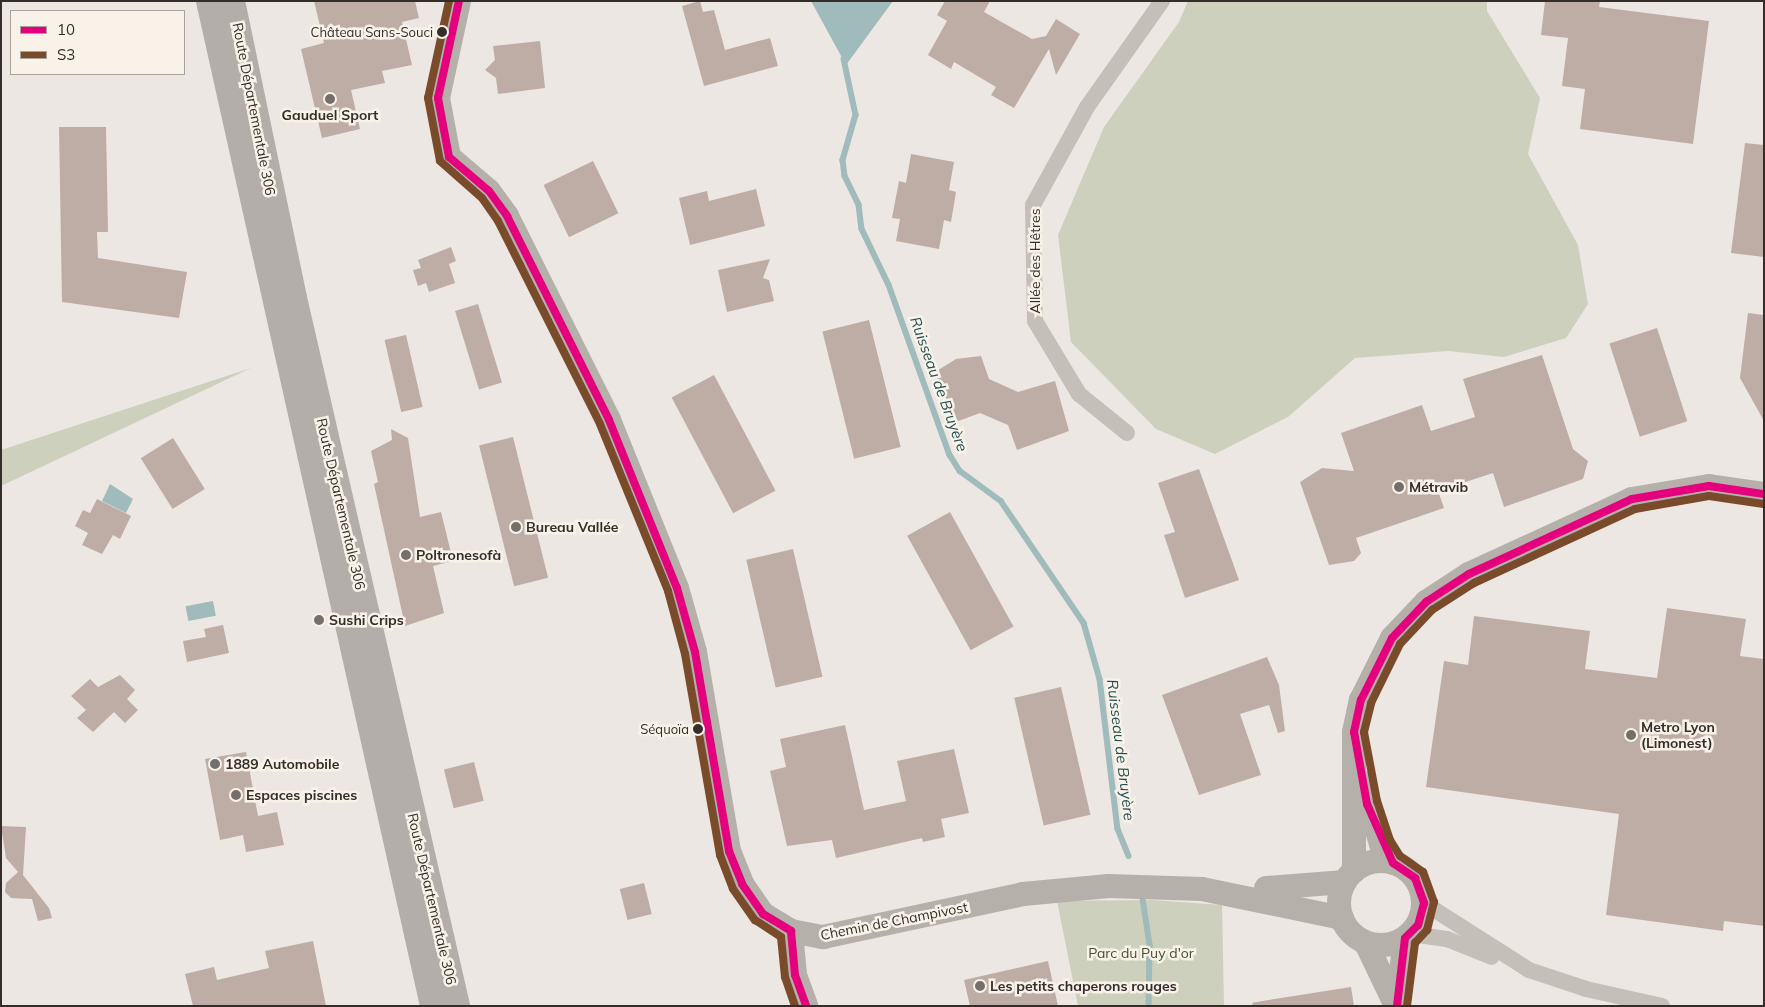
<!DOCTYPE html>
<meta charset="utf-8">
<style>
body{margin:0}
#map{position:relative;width:1765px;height:1007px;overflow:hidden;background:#ece7e2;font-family:Mulish,sans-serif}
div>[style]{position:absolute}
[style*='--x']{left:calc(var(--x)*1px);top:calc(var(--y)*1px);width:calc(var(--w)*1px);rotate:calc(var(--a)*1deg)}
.green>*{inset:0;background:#cdd0bd}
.water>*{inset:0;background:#a0bbbb;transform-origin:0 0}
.stream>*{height:5.5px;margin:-2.75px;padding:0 2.75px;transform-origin:2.75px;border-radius:2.75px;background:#a0bbbb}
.building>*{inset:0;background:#beada5;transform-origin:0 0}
.street>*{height:16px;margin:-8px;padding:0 8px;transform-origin:8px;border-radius:8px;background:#c5bfba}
.secondary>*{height:24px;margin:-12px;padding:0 12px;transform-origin:12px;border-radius:12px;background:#b6b0ab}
.secondary>.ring{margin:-12px;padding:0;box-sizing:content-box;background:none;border:24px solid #b6b0ab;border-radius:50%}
.primary>*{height:26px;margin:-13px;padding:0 13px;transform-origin:13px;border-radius:13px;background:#b4aeaa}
.bus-1>*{height:8px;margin:-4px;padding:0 4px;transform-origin:4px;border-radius:4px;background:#e5007d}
.bus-2>*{height:8px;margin:-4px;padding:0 4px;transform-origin:4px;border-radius:4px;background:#7a4b2a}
.dots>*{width:14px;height:14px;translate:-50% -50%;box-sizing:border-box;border:2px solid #f8f2e9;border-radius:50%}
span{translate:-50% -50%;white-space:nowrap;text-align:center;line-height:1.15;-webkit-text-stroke:5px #f8f2e9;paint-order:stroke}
.bus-label{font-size:13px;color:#352d29}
.right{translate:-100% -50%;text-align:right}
.street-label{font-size:14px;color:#352d29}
.poi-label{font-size:14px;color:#352d29;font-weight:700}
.left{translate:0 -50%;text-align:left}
.park-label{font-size:14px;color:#44512f}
.water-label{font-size:15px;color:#224f53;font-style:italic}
.frame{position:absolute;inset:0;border:2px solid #352d29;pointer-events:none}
.legend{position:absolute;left:10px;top:10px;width:175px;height:65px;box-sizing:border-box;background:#f8f2e9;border:1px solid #aaa39c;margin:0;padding:6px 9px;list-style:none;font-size:15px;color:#352d29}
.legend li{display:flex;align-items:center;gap:10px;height:25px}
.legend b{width:25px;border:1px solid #aaa39c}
</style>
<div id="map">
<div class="green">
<div style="clip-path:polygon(1188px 1px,1487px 1px,1487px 11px,1540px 98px,1528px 154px,1578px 245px,1588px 304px,1566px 338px,1504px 357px,1448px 351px,1355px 358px,1288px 417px,1215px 454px,1156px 429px,1071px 342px,1058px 235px,1104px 127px,1179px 22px)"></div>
<div style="clip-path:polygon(251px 368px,1px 486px,1px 450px)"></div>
<div style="clip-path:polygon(1152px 900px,1222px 905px,1224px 1006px,1078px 1006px,1057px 901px)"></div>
</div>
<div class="water">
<div style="clip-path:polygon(811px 1px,847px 2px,893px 1px,846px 65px)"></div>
<div style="clip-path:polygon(110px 484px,133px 499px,126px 513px,102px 501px)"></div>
<div style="left:213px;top:601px;width:15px;height:28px;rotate:79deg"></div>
</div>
<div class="stream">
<div style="--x:844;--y:59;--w:57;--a:77.9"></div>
<div style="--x:856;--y:115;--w:47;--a:106.1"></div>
<div style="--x:843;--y:160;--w:16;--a:83"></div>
<div style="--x:845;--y:176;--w:32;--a:64"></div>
<div style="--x:859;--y:205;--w:24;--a:83"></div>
<div style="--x:862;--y:229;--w:62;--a:64.3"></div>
<div style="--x:889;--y:285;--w:181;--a:70.3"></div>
<div style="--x:950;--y:455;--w:19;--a:58"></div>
<div style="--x:960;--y:471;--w:51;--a:36.2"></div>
<div style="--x:1001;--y:501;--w:148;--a:55.8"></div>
<div style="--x:1084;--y:623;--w:58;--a:74.1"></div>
<div style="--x:1100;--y:679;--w:151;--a:83.2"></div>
<div style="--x:1118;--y:829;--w:29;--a:68"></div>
<div style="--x:1143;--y:899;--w:47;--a:81.3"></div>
<div style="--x:1150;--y:945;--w:61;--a:90.9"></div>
</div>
<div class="building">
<div style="clip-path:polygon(314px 1px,415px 1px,419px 18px,402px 22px,412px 65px,382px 71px,385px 83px,351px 90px,360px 129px,322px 138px,301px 49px,324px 43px)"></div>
<div style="clip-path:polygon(700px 1px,703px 12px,714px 10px,725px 50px,770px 38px,778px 66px,704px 86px,682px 6px)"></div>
<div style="clip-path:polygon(945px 1px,990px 1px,984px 12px,1032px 39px,1046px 36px,1056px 19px,1080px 34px,1056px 75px,1049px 49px,1014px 108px,991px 95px,996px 87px,954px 62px,951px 69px,928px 55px,947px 21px,937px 15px)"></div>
<div style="clip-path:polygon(1545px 1px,1600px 1px,1599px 7px,1709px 21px,1693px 144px,1580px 129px,1585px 89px,1562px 86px,1568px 38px,1541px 35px)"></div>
<div style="clip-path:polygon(540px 41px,545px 88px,498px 94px,496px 78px,485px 70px,495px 60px,493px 46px)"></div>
<div style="clip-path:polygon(59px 127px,106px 127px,108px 232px,97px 232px,98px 258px,187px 272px,179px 318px,62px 302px)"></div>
<div style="clip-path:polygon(1745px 143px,1764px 145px,1764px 257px,1731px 253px)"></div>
<div style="clip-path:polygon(911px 154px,954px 162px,949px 190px,956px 192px,951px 222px,944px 220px,939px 249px,896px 241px,900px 219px,892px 218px,899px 181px,906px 183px)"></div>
<div style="left:593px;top:161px;width:58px;height:55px;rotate:64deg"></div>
<div style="clip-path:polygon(756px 189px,765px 226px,690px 245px,679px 198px,707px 191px,709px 201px)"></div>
<div style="clip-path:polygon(451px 247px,456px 261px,449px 264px,455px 283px,429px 292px,426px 283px,418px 286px,413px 270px,421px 268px,418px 260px)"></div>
<div style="clip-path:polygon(770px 259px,763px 278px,769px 280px,774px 301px,727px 312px,718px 270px)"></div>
<div style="left:478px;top:304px;width:82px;height:24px;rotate:73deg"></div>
<div style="clip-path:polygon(1748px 313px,1764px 315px,1764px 421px,1740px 378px)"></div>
<div style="left:869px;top:320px;width:131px;height:48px;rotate:76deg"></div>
<div style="left:1657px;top:328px;width:98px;height:50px;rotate:72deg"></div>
<div style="left:406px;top:335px;width:74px;height:22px;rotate:77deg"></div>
<div style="clip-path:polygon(1542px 355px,1573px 449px,1588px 461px,1583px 479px,1504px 507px,1493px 473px,1438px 491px,1444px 508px,1356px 538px,1361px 553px,1354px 561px,1329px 565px,1300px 482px,1322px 468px,1354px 471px,1341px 433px,1422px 405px,1431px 431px,1475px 417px,1463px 379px)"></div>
<div style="clip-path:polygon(981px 356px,989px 379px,1018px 392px,1055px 381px,1069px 431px,1017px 450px,1008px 425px,980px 413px,953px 423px,935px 372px,956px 359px)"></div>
<div style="left:714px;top:375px;width:131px;height:48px;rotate:62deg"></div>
<div style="clip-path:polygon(391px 429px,408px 438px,420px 517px,441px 512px,453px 561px,433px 566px,444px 613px,405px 626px,374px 484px,378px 482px,371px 451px,392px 440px)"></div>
<div style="left:513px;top:437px;width:145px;height:35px;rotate:76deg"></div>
<div style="left:173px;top:438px;width:60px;height:38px;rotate:58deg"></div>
<div style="clip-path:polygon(1199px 469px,1239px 580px,1185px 598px,1164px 535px,1175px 532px,1158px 483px)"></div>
<div style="clip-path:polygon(97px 499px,131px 516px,120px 539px,113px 535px,102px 554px,82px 545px,88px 533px,75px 526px,83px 510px,90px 513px)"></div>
<div style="left:950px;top:512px;width:131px;height:49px;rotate:61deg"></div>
<div style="left:793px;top:549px;width:131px;height:48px;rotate:77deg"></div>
<div style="clip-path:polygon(1667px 608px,1746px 619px,1740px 656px,1764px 659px,1764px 926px,1724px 921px,1723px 931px,1606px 915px,1619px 814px,1426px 787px,1444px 661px,1468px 665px,1474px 616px,1590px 631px,1585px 669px,1657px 678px)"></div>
<div style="clip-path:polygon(223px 625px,229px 653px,187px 662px,183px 641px,206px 637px,204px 629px)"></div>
<div style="clip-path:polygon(1267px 657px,1279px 685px,1285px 731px,1278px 733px,1269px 705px,1240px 714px,1261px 775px,1199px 795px,1162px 695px)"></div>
<div style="clip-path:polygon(120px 675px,135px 690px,127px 699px,138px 710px,125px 723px,114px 712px,93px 732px,77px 718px,86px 710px,71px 696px,90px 679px,98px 687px)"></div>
<div style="left:1061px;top:687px;width:131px;height:48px;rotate:77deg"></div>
<div style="clip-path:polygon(845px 725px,864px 810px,906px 801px,897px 761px,954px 749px,969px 813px,941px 819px,945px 837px,923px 842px,922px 838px,836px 858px,832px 840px,787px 846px,770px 771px,786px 767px,780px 739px)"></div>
<div style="clip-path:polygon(246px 752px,258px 816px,277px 812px,284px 845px,246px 852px,243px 835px,220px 840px,205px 759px)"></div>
<div style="left:474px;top:762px;width:40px;height:31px;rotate:76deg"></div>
<div style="clip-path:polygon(1px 826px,26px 827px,23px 875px,49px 908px,52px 918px,38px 921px,32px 899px,11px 898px,5px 892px,6px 883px,18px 872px,6px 858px)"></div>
<div style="left:644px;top:883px;width:32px;height:25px;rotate:76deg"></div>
<div style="clip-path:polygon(313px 941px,326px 1006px,193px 1006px,185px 974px,214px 967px,217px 980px,269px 968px,265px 951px)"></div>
<div style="clip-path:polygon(1048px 961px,1058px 1006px,970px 1006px,964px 980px)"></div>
<div style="left:1351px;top:987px;width:19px;height:100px;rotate:81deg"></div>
</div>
<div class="street">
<div style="--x:1127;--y:433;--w:62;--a:-140.9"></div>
<div style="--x:1079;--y:394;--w:85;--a:-121.1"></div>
<div style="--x:1035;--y:321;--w:116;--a:-91"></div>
<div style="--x:1033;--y:205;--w:112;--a:-61.1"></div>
<div style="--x:1087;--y:107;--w:130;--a:-54.7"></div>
<div style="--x:1424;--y:903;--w:125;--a:32.5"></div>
<div style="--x:1529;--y:970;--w:60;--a:18.4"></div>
<div style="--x:1586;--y:989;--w:78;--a:12.6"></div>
<div style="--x:1411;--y:934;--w:36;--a:8"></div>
<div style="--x:1447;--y:939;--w:48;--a:21.8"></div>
</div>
<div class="secondary">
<div style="--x:459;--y:1;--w:99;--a:102.2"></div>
<div style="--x:438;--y:98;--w:60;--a:79.4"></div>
<div style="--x:449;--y:157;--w:52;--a:40.4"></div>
<div style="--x:489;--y:191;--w:31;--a:54"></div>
<div style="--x:507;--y:216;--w:228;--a:63.4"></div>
<div style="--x:609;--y:420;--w:181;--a:68"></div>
<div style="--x:677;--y:588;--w:66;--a:74.3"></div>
<div style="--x:695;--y:652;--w:202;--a:80.3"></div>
<div style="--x:729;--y:851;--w:35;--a:68"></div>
<div style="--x:742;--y:884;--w:37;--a:55"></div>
<div style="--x:763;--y:914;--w:33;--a:31"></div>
<div style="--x:791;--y:931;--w:33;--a:11"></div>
<div style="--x:823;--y:937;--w:205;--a:-12.1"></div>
<div style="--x:1023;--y:894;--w:86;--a:-5.3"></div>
<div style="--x:1109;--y:886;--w:93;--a:1.8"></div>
<div style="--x:1202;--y:889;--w:143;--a:11.7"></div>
<div style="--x:1363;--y:783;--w:64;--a:73.6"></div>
<div style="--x:1381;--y:844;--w:22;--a:58"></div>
<div class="ring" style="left:1339px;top:861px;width:60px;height:60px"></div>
<div style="--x:1354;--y:871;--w:139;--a:-90"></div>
<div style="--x:1354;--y:732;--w:33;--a:-78"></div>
<div style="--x:1361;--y:700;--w:69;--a:-63.4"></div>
<div style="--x:1392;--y:638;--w:50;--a:-46.6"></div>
<div style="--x:1426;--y:602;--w:51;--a:-33.1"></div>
<div style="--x:1469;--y:574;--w:179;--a:-24.7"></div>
<div style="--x:1632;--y:499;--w:78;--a:-9.6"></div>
<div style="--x:1709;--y:486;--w:56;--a:8.3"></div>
<div style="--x:1266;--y:888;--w:79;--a:-4.3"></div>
<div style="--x:791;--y:931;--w:44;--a:84.8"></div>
<div style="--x:795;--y:975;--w:33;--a:70"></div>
<div style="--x:1366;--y:943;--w:70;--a:64.5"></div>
<div style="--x:1397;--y:1006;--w:68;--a:-83.3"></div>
</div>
<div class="primary">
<div style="--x:209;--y:1;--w:1030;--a:77.43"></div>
<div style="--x:232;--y:1;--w:303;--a:78.2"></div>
<div style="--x:294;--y:298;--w:727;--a:77.03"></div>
</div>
<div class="bus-1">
<div style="--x:449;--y:157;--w:52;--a:40.4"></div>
<div style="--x:489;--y:191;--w:31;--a:54"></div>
<div style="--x:507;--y:216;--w:228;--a:63.4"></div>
<div style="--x:609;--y:420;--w:181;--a:68"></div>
<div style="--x:677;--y:588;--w:66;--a:74.3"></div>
<div style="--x:695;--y:652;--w:202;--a:80.3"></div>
<div style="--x:729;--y:851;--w:35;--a:68"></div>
<div style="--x:742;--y:884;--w:37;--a:55"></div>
<div style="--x:763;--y:914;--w:33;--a:31"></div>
<div style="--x:449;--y:157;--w:60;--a:-100.6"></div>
<div style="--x:438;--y:98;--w:99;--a:-77.8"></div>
<div style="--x:1393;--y:863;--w:64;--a:-113.8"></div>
<div style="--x:1367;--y:804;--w:73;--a:-100.2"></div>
<div style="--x:1354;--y:732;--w:33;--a:-78"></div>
<div style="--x:1361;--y:700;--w:69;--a:-63.4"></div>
<div style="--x:1392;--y:638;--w:50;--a:-46.6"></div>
<div style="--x:1426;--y:602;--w:51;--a:-33.1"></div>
<div style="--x:1469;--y:574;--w:179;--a:-24.7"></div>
<div style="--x:1632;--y:499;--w:78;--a:-9.6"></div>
<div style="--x:1709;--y:486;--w:56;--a:8.3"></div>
<div style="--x:1393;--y:863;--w:27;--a:34"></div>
<div style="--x:1415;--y:878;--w:27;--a:70"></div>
<div style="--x:1424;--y:903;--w:23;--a:105"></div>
<div style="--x:1418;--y:925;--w:18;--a:135"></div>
<div style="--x:791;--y:931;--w:44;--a:84.8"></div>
<div style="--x:795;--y:975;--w:33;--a:70"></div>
<div style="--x:1397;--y:1006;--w:68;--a:-83.3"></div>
</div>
<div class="bus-2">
<div style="--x:449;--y:1;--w:99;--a:102.2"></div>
<div style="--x:428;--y:98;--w:64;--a:79.2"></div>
<div style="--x:440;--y:161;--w:56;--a:41.4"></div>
<div style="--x:482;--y:198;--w:28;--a:55"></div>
<div style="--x:498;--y:221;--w:227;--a:63.3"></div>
<div style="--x:600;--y:424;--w:180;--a:67.8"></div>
<div style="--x:668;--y:591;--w:65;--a:74.9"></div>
<div style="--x:685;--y:654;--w:204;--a:80.1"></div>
<div style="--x:720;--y:855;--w:36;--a:69"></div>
<div style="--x:733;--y:889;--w:38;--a:55"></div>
<div style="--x:755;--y:920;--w:31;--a:33"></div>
<div style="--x:781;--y:937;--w:40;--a:84.3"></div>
<div style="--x:785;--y:977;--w:31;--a:71"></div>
<div style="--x:1407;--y:1006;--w:64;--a:-82.8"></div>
<div style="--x:1415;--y:943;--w:18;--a:-47"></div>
<div style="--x:1427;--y:930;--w:29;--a:-76"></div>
<div style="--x:1434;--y:902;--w:32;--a:-110"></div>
<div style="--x:1423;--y:872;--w:28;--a:-145"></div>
<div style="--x:1400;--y:856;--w:19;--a:-122"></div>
<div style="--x:1390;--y:840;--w:41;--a:-108.4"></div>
<div style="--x:1377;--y:801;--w:70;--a:-100.7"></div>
<div style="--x:1364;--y:732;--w:30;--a:-76"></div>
<div style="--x:1371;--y:703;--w:66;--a:-63.8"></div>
<div style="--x:1400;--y:644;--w:47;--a:-46.7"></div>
<div style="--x:1432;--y:610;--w:50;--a:-32.7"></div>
<div style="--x:1474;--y:583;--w:177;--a:-24.7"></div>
<div style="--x:1635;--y:509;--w:75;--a:-10"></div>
<div style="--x:1709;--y:496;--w:55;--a:8.4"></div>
</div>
<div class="dots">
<div style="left:442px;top:32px;background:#352d29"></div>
<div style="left:330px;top:99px;background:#756e6a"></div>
<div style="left:1399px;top:487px;background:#756e6a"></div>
<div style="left:516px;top:527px;background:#756e6a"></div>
<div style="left:406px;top:555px;background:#756e6a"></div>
<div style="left:319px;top:620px;background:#756e6a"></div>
<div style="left:698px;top:729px;background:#352d29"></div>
<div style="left:1631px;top:735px;background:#756e6a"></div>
<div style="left:215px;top:764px;background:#756e6a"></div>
<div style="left:236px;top:795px;background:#756e6a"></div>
<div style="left:980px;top:986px;background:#756e6a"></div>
</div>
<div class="bus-label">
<span class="right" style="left:433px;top:32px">Château Sans-Souci</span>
<span class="right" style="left:689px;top:729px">Séquoïa</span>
</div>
<div class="street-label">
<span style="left:254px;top:109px;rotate:79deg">Route Départementale 306</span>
<span style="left:1035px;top:261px;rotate:-90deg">Allée des Hêtres</span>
<span style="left:341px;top:504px;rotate:77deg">Route Départementale 306</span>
<span style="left:432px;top:899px;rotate:77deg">Route Départementale 306</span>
<span style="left:894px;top:921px;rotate:-11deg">Chemin de Champivost</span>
</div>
<div class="poi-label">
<span style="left:330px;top:115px">Gauduel Sport</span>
<span class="left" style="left:1409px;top:487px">Métravib</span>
<span class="left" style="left:526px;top:527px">Bureau Vallée</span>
<span class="left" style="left:416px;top:555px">Poltronesofà</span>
<span class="left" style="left:329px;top:620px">Sushi Crips</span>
<span class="left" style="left:1641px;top:735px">Metro Lyon<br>(Limonest)</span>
<span class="left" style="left:225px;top:764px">1889 Automobile</span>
<span class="left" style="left:246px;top:795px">Espaces piscines</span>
<span class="left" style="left:990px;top:986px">Les petits chaperons rouges</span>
</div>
<div class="park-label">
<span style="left:1141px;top:953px">Parc du Puy d'or</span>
</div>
<div class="water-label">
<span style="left:939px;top:384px;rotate:70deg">Ruisseau de Bruyère</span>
<span style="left:1121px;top:750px;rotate:83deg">Ruisseau de Bruyère</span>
</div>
<div class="frame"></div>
<ul class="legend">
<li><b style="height:6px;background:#e5007d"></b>10</li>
<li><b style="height:6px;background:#7a4b2a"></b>S3</li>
</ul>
</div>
